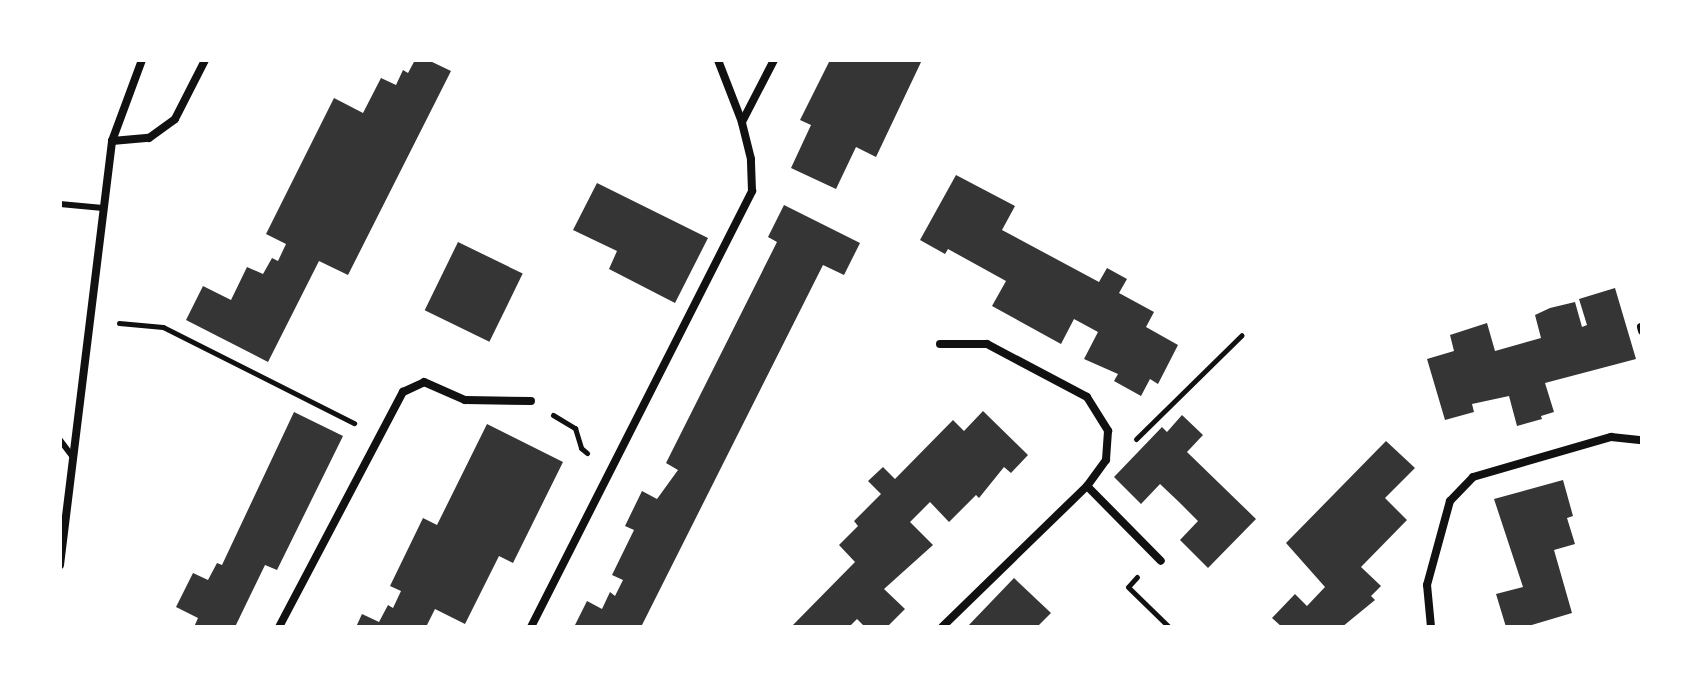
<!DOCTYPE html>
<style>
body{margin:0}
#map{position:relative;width:1702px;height:687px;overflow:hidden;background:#fff;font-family:Manrope,sans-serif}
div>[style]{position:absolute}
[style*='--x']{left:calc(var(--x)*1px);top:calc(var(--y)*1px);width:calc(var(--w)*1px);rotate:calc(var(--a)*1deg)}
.building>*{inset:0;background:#353535;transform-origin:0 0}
.path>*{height:5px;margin:-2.5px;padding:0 2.5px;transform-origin:2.5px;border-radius:2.5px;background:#111}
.service>*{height:6px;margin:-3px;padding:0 3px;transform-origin:3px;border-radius:3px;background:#111}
.minor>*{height:8px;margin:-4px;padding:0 4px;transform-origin:4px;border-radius:4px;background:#111}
span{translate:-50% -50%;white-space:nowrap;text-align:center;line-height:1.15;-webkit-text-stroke:6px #fff;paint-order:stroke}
.frame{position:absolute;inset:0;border:62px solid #fff;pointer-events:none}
</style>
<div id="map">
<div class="building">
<div style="clip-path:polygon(415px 60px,428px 60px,451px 71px,348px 275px,319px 261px,268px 362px,186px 320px,203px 286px,231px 300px,247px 267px,263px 274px,272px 258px,278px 261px,286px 244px,266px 234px,334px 98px,363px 113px,381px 78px,396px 85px,403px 70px,408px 73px)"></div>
<div style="clip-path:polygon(830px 60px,922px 60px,876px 157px,856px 147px,836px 189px,791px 168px,811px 125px,800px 120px)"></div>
<div style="clip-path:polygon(956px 175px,1015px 206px,1002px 230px,1099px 282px,1107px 268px,1127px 279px,1119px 293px,1154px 312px,1146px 327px,1178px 345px,1158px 384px,1150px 379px,1141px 396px,1114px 381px,1118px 374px,1084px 359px,1098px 332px,1074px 319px,1061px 344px,992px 306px,1006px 281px,948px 249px,945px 254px,920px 240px)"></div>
<div style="clip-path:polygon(597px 183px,708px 238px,675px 303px,609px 269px,617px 251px,573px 230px)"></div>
<div style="clip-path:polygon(784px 205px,860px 243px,844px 275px,823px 265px,641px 627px,574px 627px,587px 601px,602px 609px,610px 592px,615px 596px,623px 580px,612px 575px,634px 530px,625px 526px,642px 491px,657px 499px,678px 470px,666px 463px,777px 242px,768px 237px)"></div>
<div style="left:458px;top:242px;width:72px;height:76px;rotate:26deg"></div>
<div style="clip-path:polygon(1615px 288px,1636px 359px,1545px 383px,1554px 412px,1541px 416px,1542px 419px,1517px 426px,1509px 396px,1472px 404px,1474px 412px,1445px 420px,1427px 359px,1454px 351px,1450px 335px,1487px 323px,1495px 351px,1541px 338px,1535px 315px,1550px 308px,1575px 302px,1582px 327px,1587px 325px,1579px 299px)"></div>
<div style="clip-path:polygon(983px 411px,1028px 455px,1011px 473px,1004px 467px,979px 498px,976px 495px,949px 522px,930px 502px,910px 522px,933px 545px,884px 589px,905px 609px,887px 627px,865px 627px,857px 619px,849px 627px,791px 627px,855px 562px,839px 545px,858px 526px,854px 521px,881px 494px,868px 481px,883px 467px,895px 479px,953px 420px,964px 431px)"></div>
<div style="clip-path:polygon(294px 412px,343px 436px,277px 570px,265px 565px,235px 627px,194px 627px,198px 618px,176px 607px,193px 573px,208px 580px,217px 563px,222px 565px)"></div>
<div style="clip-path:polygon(1182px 415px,1203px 435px,1187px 452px,1256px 519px,1208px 568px,1180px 540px,1198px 521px,1179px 502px,1160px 484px,1141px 504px,1114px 477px,1162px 427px,1167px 432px)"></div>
<div style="clip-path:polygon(487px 424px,563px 462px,513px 563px,499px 556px,465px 624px,435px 609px,426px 627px,356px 627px,362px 614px,379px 622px,388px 605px,393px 608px,401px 591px,390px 586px,423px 518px,437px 525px)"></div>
<div style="clip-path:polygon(1386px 441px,1415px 468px,1385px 498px,1407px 520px,1361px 567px,1381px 586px,1371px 596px,1375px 600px,1342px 627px,1282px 627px,1272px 618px,1295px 594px,1307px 606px,1325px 587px,1286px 543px)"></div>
<div style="clip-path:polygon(1563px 480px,1573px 516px,1567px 518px,1575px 544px,1554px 550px,1572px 613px,1525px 627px,1506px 627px,1496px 594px,1523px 587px,1494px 499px)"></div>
<div style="clip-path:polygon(1014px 578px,1051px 613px,1037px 627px,967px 627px)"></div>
</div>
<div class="path">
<div style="--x:119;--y:323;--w:44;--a:5.2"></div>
<div style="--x:163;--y:327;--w:214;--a:26.7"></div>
<div style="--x:553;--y:415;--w:26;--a:31"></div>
<div style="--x:575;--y:428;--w:21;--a:73"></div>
<div style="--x:581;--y:448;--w:8;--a:40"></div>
<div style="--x:1136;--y:439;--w:148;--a:-44.5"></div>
<div style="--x:1137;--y:577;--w:13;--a:132"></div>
<div style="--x:1128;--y:587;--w:57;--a:44.3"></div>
</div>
<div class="service">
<div style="--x:60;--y:204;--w:43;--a:5.3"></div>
<div style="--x:60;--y:440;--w:21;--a:53"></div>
</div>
<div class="minor">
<div style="--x:742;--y:122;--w:70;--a:-62.7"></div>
<div style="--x:112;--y:141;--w:37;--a:-5"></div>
<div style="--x:149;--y:138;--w:32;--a:-36"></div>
<div style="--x:175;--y:119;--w:66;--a:-63"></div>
<div style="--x:1641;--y:327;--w:4;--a:76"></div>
<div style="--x:940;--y:344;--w:47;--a:0"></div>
<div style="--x:987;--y:344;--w:113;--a:27.9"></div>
<div style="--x:1087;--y:397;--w:40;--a:58"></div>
<div style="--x:1108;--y:431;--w:29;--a:94"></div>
<div style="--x:1106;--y:460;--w:32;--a:126"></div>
<div style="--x:1087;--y:486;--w:202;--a:135.8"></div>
<div style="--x:1087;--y:486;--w:105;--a:45.4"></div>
<div style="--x:60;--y:565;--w:427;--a:-83"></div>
<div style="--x:112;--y:141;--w:86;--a:-69.7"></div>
<div style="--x:279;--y:627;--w:266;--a:-62.2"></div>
<div style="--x:403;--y:392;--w:23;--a:-25"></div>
<div style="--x:424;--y:382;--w:45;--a:23.7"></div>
<div style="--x:465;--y:400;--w:66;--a:0.9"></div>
<div style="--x:531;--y:627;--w:489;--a:-63.1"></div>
<div style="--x:752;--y:191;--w:32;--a:-92"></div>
<div style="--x:751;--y:159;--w:38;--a:-104"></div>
<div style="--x:742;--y:122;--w:66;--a:-111.2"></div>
<div style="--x:1431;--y:627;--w:42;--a:-95.4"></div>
<div style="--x:1427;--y:585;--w:87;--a:-74.7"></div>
<div style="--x:1450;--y:501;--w:33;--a:-46"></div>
<div style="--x:1473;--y:477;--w:144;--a:-16.2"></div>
<div style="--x:1611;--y:437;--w:31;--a:6"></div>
</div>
<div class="frame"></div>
</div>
